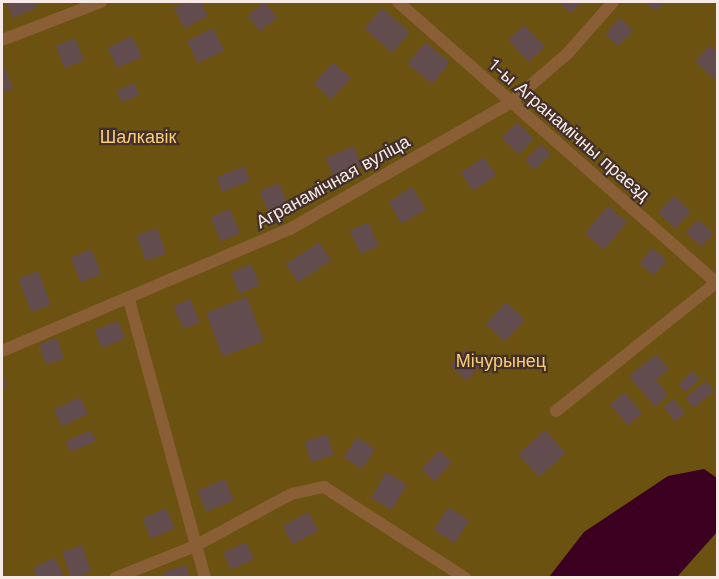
<!DOCTYPE html>
<meta charset="utf-8">
<style>
body{margin:0}
#map{position:relative;width:719px;height:579px;overflow:hidden;background:#43302a;font-family:"Work Sans",sans-serif}
div>[style]{position:absolute}
[style*='--x']{left:calc(var(--x)*1px);top:calc(var(--y)*1px);width:calc(var(--w)*1px);rotate:calc(var(--a)*1deg)}
.green>*{inset:0;background:#6c5210;transform-origin:0 0}
.water>*{inset:0;background:#3c0020}
.building>*{inset:0;background:#634c4d;transform-origin:0 0}
.service>*{height:12px;margin:-6px;padding:0 6px;transform-origin:6px;border-radius:6px;background:#8b5f36}
span{translate:-50% -50%;white-space:nowrap;text-align:center;line-height:1.15;-webkit-text-stroke:4.5px #43302a;paint-order:stroke}
.street-label{font-size:18px;color:#f7eae6}
.park-label{font-size:18px;color:#f9cf74}
.frame{position:absolute;inset:0;border:3px solid #f7eae6;pointer-events:none}
</style>
<div id="map">
<div class="green">
<div style="left:2px;top:2px;width:715px;height:575px"></div>
</div>
<div class="water">
<div style="clip-path:polygon(704px 469px,717px 478px,717px 532px,677px 577px,549px 577px,584px 532px,668px 476px)"></div>
</div>
<div class="building">
<div style="clip-path:polygon(6px 2px,35px 2px,38px 7px,13px 18px)"></div>
<div style="clip-path:polygon(187px 2px,201px 2px,208px 16px,184px 28px,174px 8px)"></div>
<div style="left:264px;top:2px;width:20px;height:22px;rotate:49deg"></div>
<div style="clip-path:polygon(558px 2px,582px 2px,571px 13px)"></div>
<div style="clip-path:polygon(645px 2px,665px 2px,656px 11px)"></div>
<div style="left:382px;top:8px;width:37px;height:27px;rotate:41deg"></div>
<div style="left:620px;top:18px;width:18px;height:22px;rotate:43deg"></div>
<div style="left:524px;top:25px;width:30px;height:22px;rotate:46deg"></div>
<div style="left:213px;top:28px;width:25px;height:29px;rotate:64deg"></div>
<div style="left:132px;top:36px;width:23px;height:27px;rotate:65deg"></div>
<div style="left:75px;top:38px;width:24px;height:21px;rotate:68deg"></div>
<div style="left:425px;top:42px;width:32px;height:28px;rotate:39deg"></div>
<div style="clip-path:polygon(710px 45px,718px 52px,718px 75px,714px 79px,695px 61px)"></div>
<div style="clip-path:polygon(2px 62px,13px 88px,2px 93px)"></div>
<div style="left:333px;top:62px;width:24px;height:29px;rotate:42deg"></div>
<div style="left:134px;top:83px;width:13px;height:19px;rotate:67deg"></div>
<div style="left:517px;top:122px;width:24px;height:22px;rotate:45deg"></div>
<div style="left:541px;top:144px;width:14px;height:23px;rotate:45deg"></div>
<div style="left:353px;top:146px;width:22px;height:30px;rotate:66deg"></div>
<div style="left:484px;top:157px;width:22px;height:28px;rotate:56deg"></div>
<div style="left:244px;top:166px;width:16px;height:30px;rotate:68deg"></div>
<div style="left:279px;top:183px;width:26px;height:21px;rotate:67deg"></div>
<div style="left:412px;top:187px;width:26px;height:28px;rotate:58deg"></div>
<div style="left:674px;top:196px;width:23px;height:23px;rotate:43deg"></div>
<div style="left:608px;top:206px;width:25px;height:36px;rotate:40deg"></div>
<div style="left:230px;top:209px;width:26px;height:21px;rotate:67deg"></div>
<div style="left:698px;top:219px;width:21px;height:18px;rotate:43deg"></div>
<div style="left:368px;top:222px;width:26px;height:20px;rotate:65deg"></div>
<div style="left:157px;top:228px;width:27px;height:22px;rotate:70deg"></div>
<div style="left:319px;top:242px;width:22px;height:40px;rotate:56deg"></div>
<div style="left:652px;top:248px;width:19px;height:20px;rotate:39deg"></div>
<div style="left:91px;top:249px;width:27px;height:22px;rotate:68deg"></div>
<div style="left:251px;top:264px;width:23px;height:22px;rotate:67deg"></div>
<div style="left:38px;top:271px;width:36px;height:21px;rotate:69deg"></div>
<div style="left:247px;top:297px;width:47px;height:44px;rotate:69deg"></div>
<div style="left:190px;top:299px;width:25px;height:18px;rotate:67deg"></div>
<div style="left:506px;top:302px;width:26px;height:30px;rotate:43deg"></div>
<div style="left:118px;top:321px;width:19px;height:25px;rotate:69deg"></div>
<div style="left:57px;top:338px;width:22px;height:19px;rotate:72deg"></div>
<div style="left:466px;top:349px;width:22px;height:23px;rotate:43deg"></div>
<div style="clip-path:polygon(656px 354px,669px 369px,656px 380px,668px 395px,655px 407px,629px 376px)"></div>
<div style="clip-path:polygon(2px 370px,7px 386px,2px 388px)"></div>
<div style="left:692px;top:371px;width:11px;height:19px;rotate:45deg"></div>
<div style="left:706px;top:381px;width:13px;height:27px;rotate:51deg"></div>
<div style="left:624px;top:392px;width:28px;height:19px;rotate:49deg"></div>
<div style="left:80px;top:397px;width:19px;height:29px;rotate:65deg"></div>
<div style="left:674px;top:399px;width:18px;height:13px;rotate:52deg"></div>
<div style="left:91px;top:430px;width:12px;height:28px;rotate:66deg"></div>
<div style="left:545px;top:430px;width:31px;height:36px;rotate:48deg"></div>
<div style="left:327px;top:434px;width:22px;height:24px;rotate:72deg"></div>
<div style="left:357px;top:437px;width:22px;height:24px;rotate:34deg"></div>
<div style="left:439px;top:450px;width:18px;height:26px;rotate:43deg"></div>
<div style="left:386px;top:472px;width:24px;height:30px;rotate:30deg"></div>
<div style="left:225px;top:479px;width:23px;height:30px;rotate:67deg"></div>
<div style="left:448px;top:507px;width:25px;height:27px;rotate:32deg"></div>
<div style="left:166px;top:508px;width:22px;height:26px;rotate:66deg"></div>
<div style="left:308px;top:512px;width:21px;height:29px;rotate:61deg"></div>
<div style="left:246px;top:542px;width:19px;height:25px;rotate:65deg"></div>
<div style="left:82px;top:545px;width:28px;height:21px;rotate:71deg"></div>
<div style="clip-path:polygon(55px 557px,63px 575px,37px 578px,33px 568px)"></div>
<div style="clip-path:polygon(186px 565px,190px 578px,166px 578px,164px 572px)"></div>
</div>
<div class="service">
<div style="--x:398;--y:2;--w:427;--a:41.4"></div>
<div style="--x:2;--y:40;--w:106;--a:-21"></div>
<div style="--x:129;--y:300;--w:288;--a:74.7"></div>
<div style="--x:2;--y:351;--w:313;--a:-23"></div>
<div style="--x:290;--y:229;--w:254;--a:-29.8"></div>
<div style="--x:510;--y:103;--w:77;--a:-40.8"></div>
<div style="--x:568;--y:53;--w:68;--a:-48.6"></div>
<div style="--x:556;--y:411;--w:205;--a:-38.7"></div>
<div style="--x:115;--y:578;--w:86;--a:-21.8"></div>
<div style="--x:195;--y:546;--w:109;--a:-28.4"></div>
<div style="--x:291;--y:494;--w:34;--a:-12"></div>
<div style="--x:324;--y:487;--w:168;--a:32.8"></div>
</div>
<div class="street-label">
<span style="left:569px;top:130px;rotate:41deg">1-ы Агранамічны праезд</span>
<span style="left:333px;top:182px;rotate:-29deg">Агранамічная вуліца</span>
</div>
<div class="park-label">
<span style="left:138px;top:137px">Шалкавік</span>
<span style="left:501px;top:361px">Мічурынец</span>
</div>
<div class="frame"></div>
</div>
